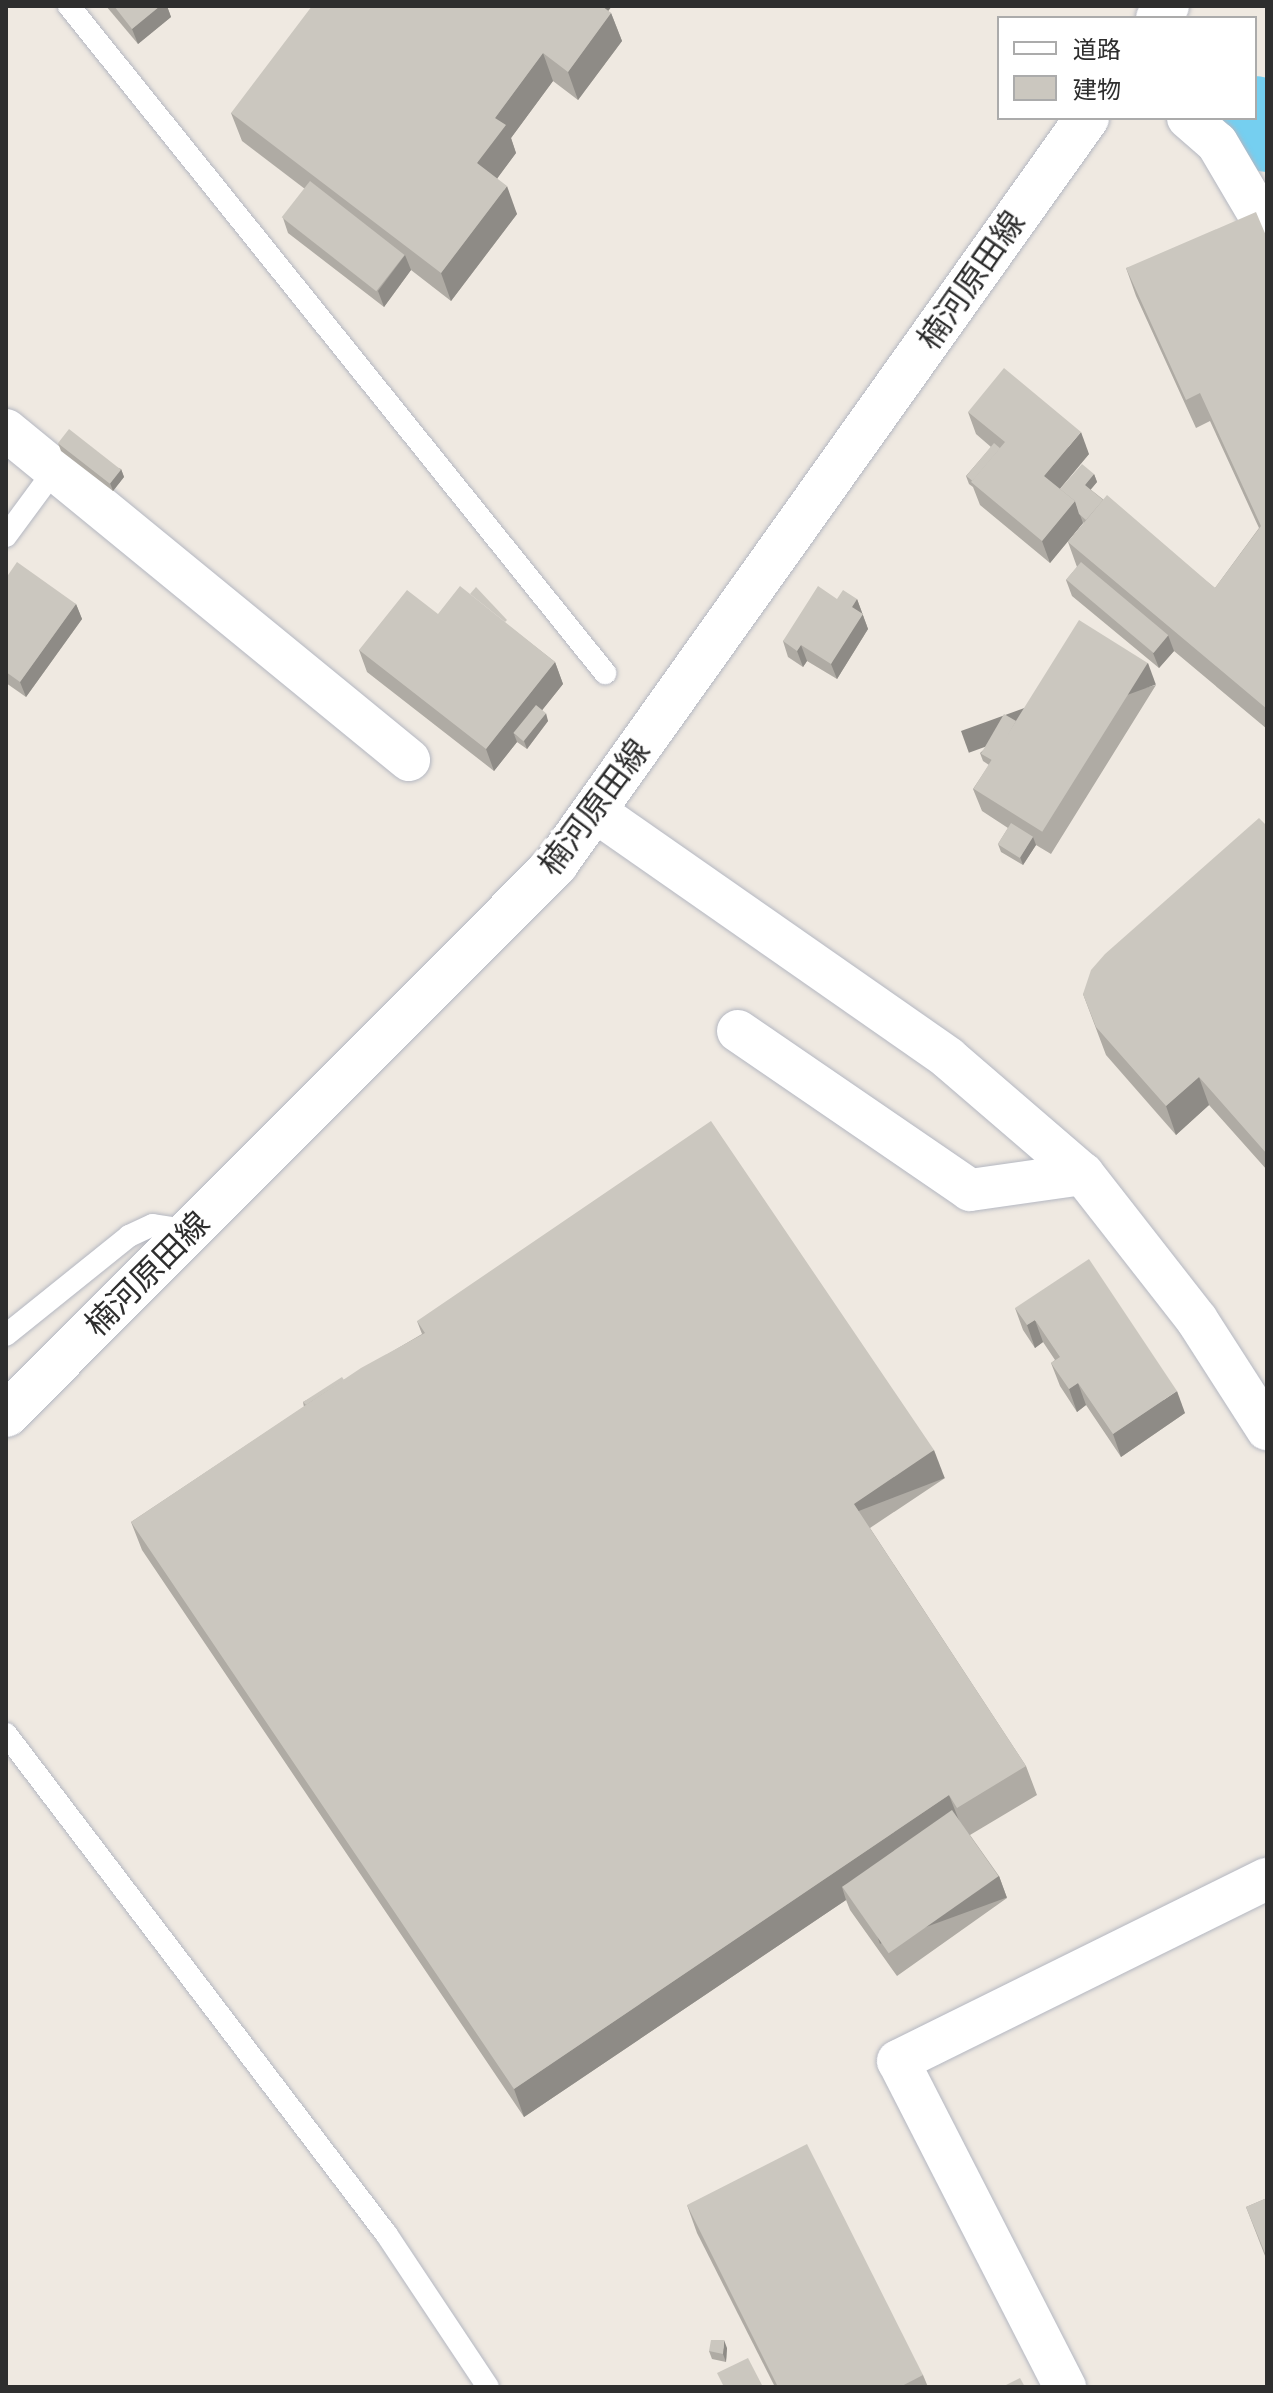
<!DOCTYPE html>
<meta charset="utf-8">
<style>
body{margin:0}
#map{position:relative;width:1273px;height:2393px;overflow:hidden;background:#efe9e1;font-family:"Alegreya Sans","Noto Sans JP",sans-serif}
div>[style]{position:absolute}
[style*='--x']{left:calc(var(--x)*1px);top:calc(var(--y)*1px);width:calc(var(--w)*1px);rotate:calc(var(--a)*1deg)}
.river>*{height:80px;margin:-40px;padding:0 40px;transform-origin:40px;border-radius:40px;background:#75cff0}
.roads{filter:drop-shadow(0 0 2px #b4b7c1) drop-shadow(0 0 2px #b4b7c1)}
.service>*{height:22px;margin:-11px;padding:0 11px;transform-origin:11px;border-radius:11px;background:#fff}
.minor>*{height:42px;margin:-21px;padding:0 21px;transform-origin:21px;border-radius:21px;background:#fff}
.secondary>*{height:44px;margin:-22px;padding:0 22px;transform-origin:22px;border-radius:22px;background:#fff}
.wall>*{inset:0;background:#afaba4}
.shaded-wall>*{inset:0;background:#8e8b86;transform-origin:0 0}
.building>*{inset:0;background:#cbc7bf;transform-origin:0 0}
span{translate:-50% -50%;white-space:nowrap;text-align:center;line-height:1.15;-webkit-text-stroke:8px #fff;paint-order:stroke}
.street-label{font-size:32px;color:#2e2e2e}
.frame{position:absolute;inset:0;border:8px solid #2e2e2e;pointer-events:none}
.legend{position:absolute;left:997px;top:16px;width:260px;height:104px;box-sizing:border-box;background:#fff;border:2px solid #ababab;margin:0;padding:10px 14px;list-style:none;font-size:24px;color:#2e2e2e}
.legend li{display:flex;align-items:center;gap:16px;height:40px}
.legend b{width:40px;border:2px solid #ababab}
</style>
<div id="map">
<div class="river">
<div style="--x:1255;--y:116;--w:20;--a:53"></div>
</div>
<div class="roads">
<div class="service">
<div style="--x:69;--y:6;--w:856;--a:51.21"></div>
<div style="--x:6;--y:536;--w:81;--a:-53.6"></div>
<div style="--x:6;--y:1335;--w:158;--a:-38.8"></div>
<div style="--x:129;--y:1236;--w:26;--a:-25"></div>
<div style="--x:153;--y:1225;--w:38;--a:9"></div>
<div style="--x:6;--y:1734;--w:629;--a:52.75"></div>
<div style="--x:387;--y:2235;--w:182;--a:56.4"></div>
</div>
<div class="minor">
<div style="--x:1188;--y:118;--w:38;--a:41"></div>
<div style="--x:1217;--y:143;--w:99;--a:59.5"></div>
<div style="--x:6;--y:430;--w:521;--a:39.31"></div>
<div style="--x:596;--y:812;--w:429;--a:34.9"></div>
<div style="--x:948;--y:1058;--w:178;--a:40.7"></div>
<div style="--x:1083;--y:1174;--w:185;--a:52"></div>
<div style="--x:1197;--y:1320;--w:130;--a:57.3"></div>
<div style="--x:738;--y:1031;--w:281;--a:34.4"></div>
<div style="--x:970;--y:1190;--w:114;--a:-8.1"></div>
<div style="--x:1065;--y:2387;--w:366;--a:-117.1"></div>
<div style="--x:898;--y:2061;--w:411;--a:-26.3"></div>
</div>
<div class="secondary">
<div style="--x:1158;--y:18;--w:15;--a:-53"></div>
<div style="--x:6;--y:1415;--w:779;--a:-45.05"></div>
<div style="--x:556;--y:864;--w:916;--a:-54.56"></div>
</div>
</div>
<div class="wall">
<div style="clip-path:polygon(106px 6px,167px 6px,171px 17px,138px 44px)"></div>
<div style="clip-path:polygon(612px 6px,608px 11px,611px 13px,622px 41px,578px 100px,553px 81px,511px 138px,516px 153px,497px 178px,517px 214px,451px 301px,411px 270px,384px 307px,288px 233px,283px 218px,305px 189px,242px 141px,231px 113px)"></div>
<div style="clip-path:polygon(1267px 238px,1267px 729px,1174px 651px,1159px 668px,1072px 596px,1066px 580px,1077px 567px,1068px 542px,1084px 523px,1082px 522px,1083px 523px,1050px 563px,980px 505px,973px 487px,969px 484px,966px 476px,991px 447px,976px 434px,968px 412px,1089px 454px,1060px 489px,1094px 474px,1097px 482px,1090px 489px,1215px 588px,1259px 528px,1210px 421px,1196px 428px,1136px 296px,1126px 268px)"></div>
<div style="clip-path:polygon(58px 443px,121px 469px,124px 477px,113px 491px,61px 451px)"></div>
<div style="clip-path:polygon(6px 578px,76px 604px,82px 619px,26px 697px,6px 683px)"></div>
<div style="clip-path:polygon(837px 599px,857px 599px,868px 629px,837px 679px,807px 661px,803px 667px,788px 657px,783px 641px)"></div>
<div style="clip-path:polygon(509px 626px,555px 662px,563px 684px,542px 710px,548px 721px,527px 749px,517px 742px,494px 771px,367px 672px,359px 650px)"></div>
<div style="clip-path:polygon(1156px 685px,1051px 854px,1036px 845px,1023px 865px,1001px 852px,998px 844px,1008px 828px,982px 811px,973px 789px,989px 765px,983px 761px,980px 753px,1016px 721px)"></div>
<div style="clip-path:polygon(1267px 826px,1267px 1170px,1209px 1105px,1176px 1135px,1106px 1055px,1083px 994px)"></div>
<div style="clip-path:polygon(1015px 1308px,1185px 1413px,1121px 1457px,1086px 1405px,1077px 1412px,1060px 1386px,1051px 1363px,1055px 1360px,1043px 1342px,1035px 1348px,1023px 1330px)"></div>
<div style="clip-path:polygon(417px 1321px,945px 1478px,870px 1528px,1026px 1766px,1037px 1795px,970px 1835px,999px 1876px,1007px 1898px,897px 1976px,850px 1910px,846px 1900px,524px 2117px,142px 1550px,131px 1522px,304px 1407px,303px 1402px,344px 1380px,422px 1334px)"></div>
<div style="clip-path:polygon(1267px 2198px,1267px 2261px,1246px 2207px)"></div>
<div style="clip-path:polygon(687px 2205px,923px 2375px,928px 2387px,775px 2387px,697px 2233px)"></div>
<div style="clip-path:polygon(727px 2348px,726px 2362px,712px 2359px,709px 2351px)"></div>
</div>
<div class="shaded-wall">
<div style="clip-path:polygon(160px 6px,167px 6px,171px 17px,138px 44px,132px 29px)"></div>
<div style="clip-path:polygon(592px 6px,612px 6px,598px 24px)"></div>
<div style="clip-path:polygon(611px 13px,622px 41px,578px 100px,568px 72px)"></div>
<div style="clip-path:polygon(543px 53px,553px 81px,511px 138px,516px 153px,488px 191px,477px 163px,495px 118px)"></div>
<div style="clip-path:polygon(507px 186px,517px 214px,451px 301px,441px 273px)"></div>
<div style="clip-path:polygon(405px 255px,411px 270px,384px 307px,378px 291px)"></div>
<div style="clip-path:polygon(1081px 432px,1089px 454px,1052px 498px,1044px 476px)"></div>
<div style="clip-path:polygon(121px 469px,124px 477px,113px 491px,110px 483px)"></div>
<div style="clip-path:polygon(1094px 474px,1097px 482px,1088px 493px,1085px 485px)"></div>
<div style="clip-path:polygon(1075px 501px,1083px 523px,1050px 563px,1042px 541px)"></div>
<div style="clip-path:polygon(857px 599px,868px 629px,837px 679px,831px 664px,852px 607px)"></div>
<div style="clip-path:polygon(76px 604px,82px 619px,26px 697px,20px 682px)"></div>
<div style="clip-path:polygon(1168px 635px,1174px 651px,1159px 668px,1153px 653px)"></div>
<div style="clip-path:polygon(801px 645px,807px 661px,803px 667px,797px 651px)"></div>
<div style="clip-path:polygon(555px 662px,563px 684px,520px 738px,514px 734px,517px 742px,494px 771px,486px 749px)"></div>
<div style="left:1148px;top:663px;width:23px;height:199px;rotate:70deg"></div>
<div style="clip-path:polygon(546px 713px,548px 721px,527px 749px,524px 741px)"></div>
<div style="clip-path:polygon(1033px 837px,1036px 845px,1023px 865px,1020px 857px)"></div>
<div style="clip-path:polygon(1199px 1077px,1209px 1105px,1176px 1135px,1166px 1106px)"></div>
<div style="clip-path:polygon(1035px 1320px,1043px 1342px,1035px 1348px,1027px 1325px)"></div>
<div style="clip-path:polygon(1078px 1383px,1086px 1405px,1077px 1412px,1069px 1389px)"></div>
<div style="clip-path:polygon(1177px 1391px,1185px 1413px,1121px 1457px,1113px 1434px)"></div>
<div style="left:934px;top:1450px;width:30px;height:97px;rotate:69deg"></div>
<div style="clip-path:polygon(949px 1795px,960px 1823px,842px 1887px,846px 1900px,524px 2117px,514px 2089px)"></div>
<div style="left:999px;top:1876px;width:23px;height:135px;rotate:70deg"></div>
<div style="clip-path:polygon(724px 2340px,727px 2348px,726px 2362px,723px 2354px)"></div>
</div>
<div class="building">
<div style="clip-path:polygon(114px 6px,160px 6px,132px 29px)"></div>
<div style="clip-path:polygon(312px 6px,602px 6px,611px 13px,568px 72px,543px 53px,495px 118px,506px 125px,477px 163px,507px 186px,441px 273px,231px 113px)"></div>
<div style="left:310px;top:181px;width:120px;height:46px;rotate:38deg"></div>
<div style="clip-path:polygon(1256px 212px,1267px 238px,1267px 709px,1068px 542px,1107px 495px,1215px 588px,1261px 526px,1200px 393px,1186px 400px,1126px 268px)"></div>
<div style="clip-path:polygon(1004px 368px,1081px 432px,1044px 476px,1075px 501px,1042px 541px,971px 482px,1005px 442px,968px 412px)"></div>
<div style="left:69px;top:429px;width:66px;height:18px;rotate:38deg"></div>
<div style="left:994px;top:443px;width:8px;height:43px;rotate:40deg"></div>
<div style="clip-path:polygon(1082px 464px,1094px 474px,1085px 485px,1103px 500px,1086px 520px,1079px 514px,1075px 501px,1060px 489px)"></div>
<div style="clip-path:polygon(17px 562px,76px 604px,20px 682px,6px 672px,6px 578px)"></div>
<div style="left:1081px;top:562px;width:114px;height:23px;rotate:40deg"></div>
<div style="clip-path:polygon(460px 586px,555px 662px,486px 749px,359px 650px,407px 590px,438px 614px)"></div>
<div style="clip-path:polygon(818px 586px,837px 599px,843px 590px,857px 599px,852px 607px,863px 614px,831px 664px,801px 645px,797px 651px,783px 641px)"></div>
<div style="clip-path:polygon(476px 587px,507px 620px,505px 622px,470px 594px)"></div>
<div style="left:1079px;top:620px;width:81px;height:199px;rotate:32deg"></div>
<div style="left:536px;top:705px;width:13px;height:36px;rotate:39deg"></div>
<div style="left:1004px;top:714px;width:14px;height:46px;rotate:30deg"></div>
<div style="clip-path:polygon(1259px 818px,1267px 826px,1267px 1154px,1199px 1077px,1166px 1106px,1096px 1027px,1083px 994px,1091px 970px,1105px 954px)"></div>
<div style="left:1011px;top:823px;width:26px;height:25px;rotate:32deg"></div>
<div style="clip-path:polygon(711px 1121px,934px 1450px,854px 1504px,1026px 1766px,957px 1808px,949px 1795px,514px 2089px,131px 1522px,361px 1368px,425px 1333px,417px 1321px)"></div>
<div style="clip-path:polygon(1089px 1259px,1177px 1391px,1113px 1434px,1078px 1383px,1069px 1389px,1051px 1363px,1060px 1357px,1035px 1320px,1027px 1325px,1015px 1308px)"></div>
<div style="clip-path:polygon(342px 1377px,344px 1380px,306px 1405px,303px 1402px)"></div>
<div style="left:952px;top:1810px;width:81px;height:134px;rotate:55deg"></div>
<div style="clip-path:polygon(807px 2144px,923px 2375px,900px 2387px,778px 2387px,687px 2205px)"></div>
<div style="clip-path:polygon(1267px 2198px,1267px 2258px,1246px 2207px)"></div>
<div style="clip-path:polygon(711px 2340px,724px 2340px,723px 2354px,709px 2351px)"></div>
<div style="clip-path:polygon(748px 2358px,763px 2387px,724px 2387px,717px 2373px)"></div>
<div style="clip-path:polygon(1020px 2378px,1025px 2387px,1002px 2387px)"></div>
</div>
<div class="street-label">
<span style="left:972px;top:281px;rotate:-55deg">楠河原田線</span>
<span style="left:595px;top:808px;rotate:-53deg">楠河原田線</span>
<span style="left:148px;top:1275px;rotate:-45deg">楠河原田線</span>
</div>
<div class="frame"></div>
<ul class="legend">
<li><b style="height:10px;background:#fff"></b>道路</li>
<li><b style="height:22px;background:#cbc7bf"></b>建物</li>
</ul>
</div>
